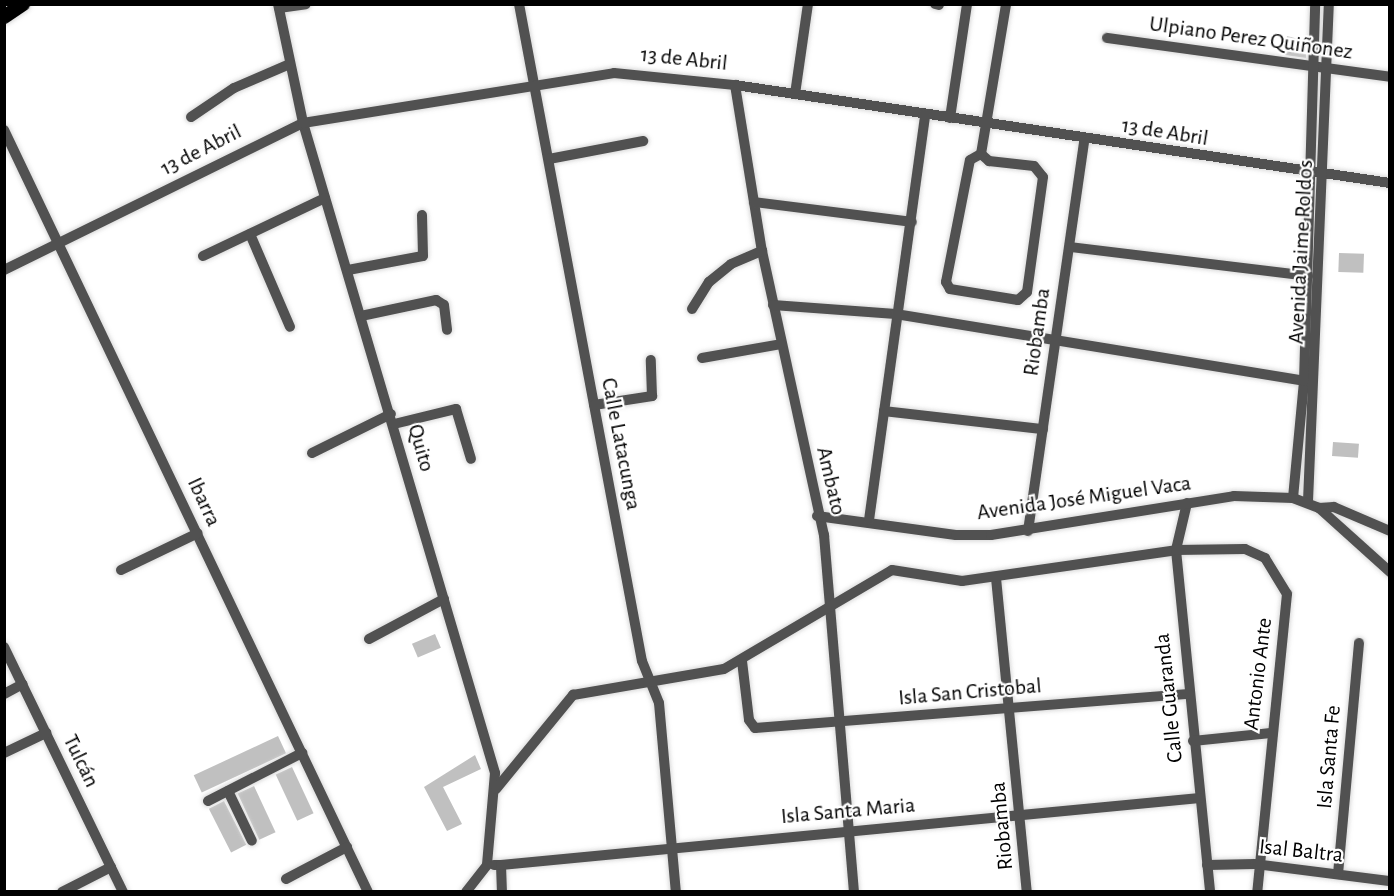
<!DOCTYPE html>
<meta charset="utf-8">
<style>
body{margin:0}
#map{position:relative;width:1394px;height:896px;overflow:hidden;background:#fff;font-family:"Alegreya Sans",sans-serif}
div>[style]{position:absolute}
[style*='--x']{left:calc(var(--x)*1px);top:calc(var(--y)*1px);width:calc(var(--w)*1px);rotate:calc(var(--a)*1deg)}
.building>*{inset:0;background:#c0c0c0;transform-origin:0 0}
.roads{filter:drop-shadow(0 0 2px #dbdbdb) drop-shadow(0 0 2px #dbdbdb)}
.minor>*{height:10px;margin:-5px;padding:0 5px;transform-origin:5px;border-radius:5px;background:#515151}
.major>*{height:14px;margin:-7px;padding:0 7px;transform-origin:7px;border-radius:7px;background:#000}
span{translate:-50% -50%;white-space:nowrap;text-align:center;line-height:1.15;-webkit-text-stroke:4.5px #fff;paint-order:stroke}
.street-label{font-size:22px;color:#000}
.frame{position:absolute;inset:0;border:6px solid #000;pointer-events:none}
</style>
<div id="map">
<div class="building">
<div style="clip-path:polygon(1287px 36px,1306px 41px,1306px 58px,1285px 55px)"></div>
<div style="left:1339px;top:253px;width:25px;height:19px;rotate:2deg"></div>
<div style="left:1333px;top:442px;width:26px;height:14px;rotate:4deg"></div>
<div style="left:435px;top:634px;width:15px;height:25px;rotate:67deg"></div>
<div style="left:278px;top:736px;width:19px;height:93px;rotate:65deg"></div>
<div style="clip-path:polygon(475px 755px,481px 769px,443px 787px,462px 824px,447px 831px,424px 787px)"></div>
<div style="left:292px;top:767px;width:51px;height:18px;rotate:65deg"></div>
<div style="left:254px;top:786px;width:51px;height:18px;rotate:65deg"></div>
<div style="left:224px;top:801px;width:49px;height:17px;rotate:63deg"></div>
</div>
<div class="roads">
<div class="minor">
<div style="--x:278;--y:4;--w:122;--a:78.1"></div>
<div style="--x:303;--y:123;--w:678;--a:73.54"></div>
<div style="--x:495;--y:773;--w:92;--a:95"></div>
<div style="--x:519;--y:4;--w:668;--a:79.4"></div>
<div style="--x:642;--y:661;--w:45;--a:68"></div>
<div style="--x:659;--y:703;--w:190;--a:84.9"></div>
<div style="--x:935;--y:4;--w:4;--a:14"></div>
<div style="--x:279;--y:8;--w:27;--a:-8"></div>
<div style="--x:1107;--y:38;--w:286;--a:7.8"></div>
<div style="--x:735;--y:85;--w:168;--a:80.8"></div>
<div style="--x:762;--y:251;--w:291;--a:77.7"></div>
<div style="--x:824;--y:535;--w:358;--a:85.2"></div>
<div style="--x:795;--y:94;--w:91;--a:-81.8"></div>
<div style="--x:191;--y:117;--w:52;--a:-34"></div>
<div style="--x:234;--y:88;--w:61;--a:-23.2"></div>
<div style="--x:950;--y:118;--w:115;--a:-81.5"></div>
<div style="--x:4;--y:130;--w:844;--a:64.47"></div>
<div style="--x:981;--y:154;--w:11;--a:41"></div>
<div style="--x:989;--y:161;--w:45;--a:6.3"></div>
<div style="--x:1034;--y:166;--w:14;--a:51"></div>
<div style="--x:1043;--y:177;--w:116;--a:97.9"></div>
<div style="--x:1027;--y:292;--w:12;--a:138"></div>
<div style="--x:1018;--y:300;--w:69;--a:-170.8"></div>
<div style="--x:950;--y:289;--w:8;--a:-120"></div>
<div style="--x:946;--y:282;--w:124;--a:-78.9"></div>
<div style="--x:970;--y:160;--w:13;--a:-29"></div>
<div style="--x:981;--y:154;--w:152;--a:-80.5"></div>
<div style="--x:549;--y:159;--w:96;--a:-10.8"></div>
<div style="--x:754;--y:202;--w:159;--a:7.2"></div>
<div style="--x:250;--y:234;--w:101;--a:66.7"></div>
<div style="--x:1070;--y:247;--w:240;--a:6.9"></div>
<div style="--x:203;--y:256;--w:135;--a:-25.4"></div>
<div style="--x:4;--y:270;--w:333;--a:-26.2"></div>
<div style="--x:303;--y:123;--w:315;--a:-9.1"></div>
<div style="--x:614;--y:73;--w:122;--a:5.7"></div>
<div style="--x:735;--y:85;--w:662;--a:8.51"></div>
<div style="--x:348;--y:270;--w:76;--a:-10.6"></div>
<div style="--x:423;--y:256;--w:41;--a:-91.4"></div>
<div style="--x:773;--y:305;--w:123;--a:4.2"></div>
<div style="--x:896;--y:314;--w:413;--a:9.3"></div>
<div style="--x:692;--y:309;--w:32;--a:-58"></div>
<div style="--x:709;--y:282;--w:28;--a:-39"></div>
<div style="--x:731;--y:264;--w:34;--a:-23"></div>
<div style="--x:361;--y:316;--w:77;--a:-12"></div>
<div style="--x:436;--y:300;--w:9;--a:32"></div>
<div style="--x:444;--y:305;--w:25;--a:83"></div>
<div style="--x:702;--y:358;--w:80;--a:-10"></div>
<div style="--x:594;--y:405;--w:59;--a:-8.8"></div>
<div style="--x:652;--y:396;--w:36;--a:-92"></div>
<div style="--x:884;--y:411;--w:160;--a:6.5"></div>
<div style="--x:394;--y:424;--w:64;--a:-13.6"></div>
<div style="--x:456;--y:409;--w:52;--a:73.3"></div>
<div style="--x:312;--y:453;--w:88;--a:-26.3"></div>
<div style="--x:1293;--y:498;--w:118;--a:-84.6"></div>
<div style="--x:1304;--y:381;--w:377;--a:-88.3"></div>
<div style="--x:1308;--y:501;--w:497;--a:-87.6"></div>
<div style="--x:1187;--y:503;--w:48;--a:103.2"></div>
<div style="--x:1176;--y:550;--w:344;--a:84.3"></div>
<div style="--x:1319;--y:508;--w:15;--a:-4"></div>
<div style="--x:1334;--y:507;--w:61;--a:23.2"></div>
<div style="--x:817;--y:516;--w:140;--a:7.8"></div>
<div style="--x:956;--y:535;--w:35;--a:0"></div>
<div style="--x:991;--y:535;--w:246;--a:-9.1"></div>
<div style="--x:1234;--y:496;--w:59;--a:1.9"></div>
<div style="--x:1293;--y:498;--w:28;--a:21"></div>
<div style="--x:1319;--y:508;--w:96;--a:42"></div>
<div style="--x:869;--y:520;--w:410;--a:-82.1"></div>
<div style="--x:1028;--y:531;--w:395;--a:-81.8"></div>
<div style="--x:121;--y:570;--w:85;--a:-25.7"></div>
<div style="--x:996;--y:578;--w:316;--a:84.4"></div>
<div style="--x:369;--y:639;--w:85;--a:-28.1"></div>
<div style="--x:4;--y:647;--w:272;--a:64.1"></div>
<div style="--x:742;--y:661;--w:59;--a:83.2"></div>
<div style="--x:749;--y:720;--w:10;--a:53"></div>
<div style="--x:755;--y:728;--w:435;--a:-4.5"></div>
<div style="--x:4;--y:694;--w:21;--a:-28"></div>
<div style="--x:1193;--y:741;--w:78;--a:-5.9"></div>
<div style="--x:4;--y:753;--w:47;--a:-25.5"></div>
<div style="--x:496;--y:789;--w:122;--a:-50.7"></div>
<div style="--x:573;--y:695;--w:153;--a:-9.8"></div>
<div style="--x:724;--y:669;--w:195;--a:-30.5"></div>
<div style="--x:892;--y:570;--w:71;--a:8.9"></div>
<div style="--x:962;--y:581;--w:216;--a:-8.2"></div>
<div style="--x:1176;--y:550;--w:69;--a:-0.8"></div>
<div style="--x:1245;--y:549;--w:22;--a:24"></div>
<div style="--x:1265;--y:558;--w:42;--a:58.6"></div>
<div style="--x:1287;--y:594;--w:300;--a:95.7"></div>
<div style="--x:228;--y:791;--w:55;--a:64.4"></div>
<div style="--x:208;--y:801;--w:106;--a:-27.1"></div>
<div style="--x:494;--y:865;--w:7;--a:0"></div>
<div style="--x:501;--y:865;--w:27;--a:88"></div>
<div style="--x:501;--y:865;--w:702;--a:-5.48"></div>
<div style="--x:1207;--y:865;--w:48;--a:-1.2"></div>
<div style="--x:1255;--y:864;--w:136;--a:7.2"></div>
<div style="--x:1338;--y:874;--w:232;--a:-84.8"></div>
<div style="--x:286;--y:879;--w:69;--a:-27.7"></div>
<div style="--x:62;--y:892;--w:55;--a:-27"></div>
<div style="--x:466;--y:892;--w:34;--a:-52"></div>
</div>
<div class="major">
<div style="--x:4;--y:17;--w:23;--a:-34"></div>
</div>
</div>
<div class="street-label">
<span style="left:1251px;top:38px;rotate:8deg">Ulpiano Perez Quiñonez</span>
<span style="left:684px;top:59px;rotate:6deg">13 de Abril</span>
<span style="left:1165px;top:132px;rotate:9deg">13 de Abril</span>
<span style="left:201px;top:150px;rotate:-27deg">13 de Abril</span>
<span style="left:1301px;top:252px;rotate:-87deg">Avenida Jaime Roldos</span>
<span style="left:1037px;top:332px;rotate:-82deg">Riobamba</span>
<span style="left:621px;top:444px;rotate:79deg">Calle Latacunga</span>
<span style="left:421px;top:448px;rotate:74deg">Quito</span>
<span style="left:831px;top:481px;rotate:77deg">Ambato</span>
<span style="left:1084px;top:498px;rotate:-8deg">Avenida José Miguel Vaca</span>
<span style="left:204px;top:502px;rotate:65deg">Ibarra</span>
<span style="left:1258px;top:674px;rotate:-83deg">Antonio Ante</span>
<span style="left:970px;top:692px;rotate:-5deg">Isla San Cristobal</span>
<span style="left:1169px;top:698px;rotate:-96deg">Calle Guaranda</span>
<span style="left:1329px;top:757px;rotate:-85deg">Isla Santa Fe</span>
<span style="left:81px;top:761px;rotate:64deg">Tulcán</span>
<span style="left:848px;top:811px;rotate:-5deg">Isla Santa Maria</span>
<span style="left:1002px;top:826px;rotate:-95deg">Riobamba</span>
<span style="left:1301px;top:851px;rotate:6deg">Isal Baltra</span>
</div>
<div class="frame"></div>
</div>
